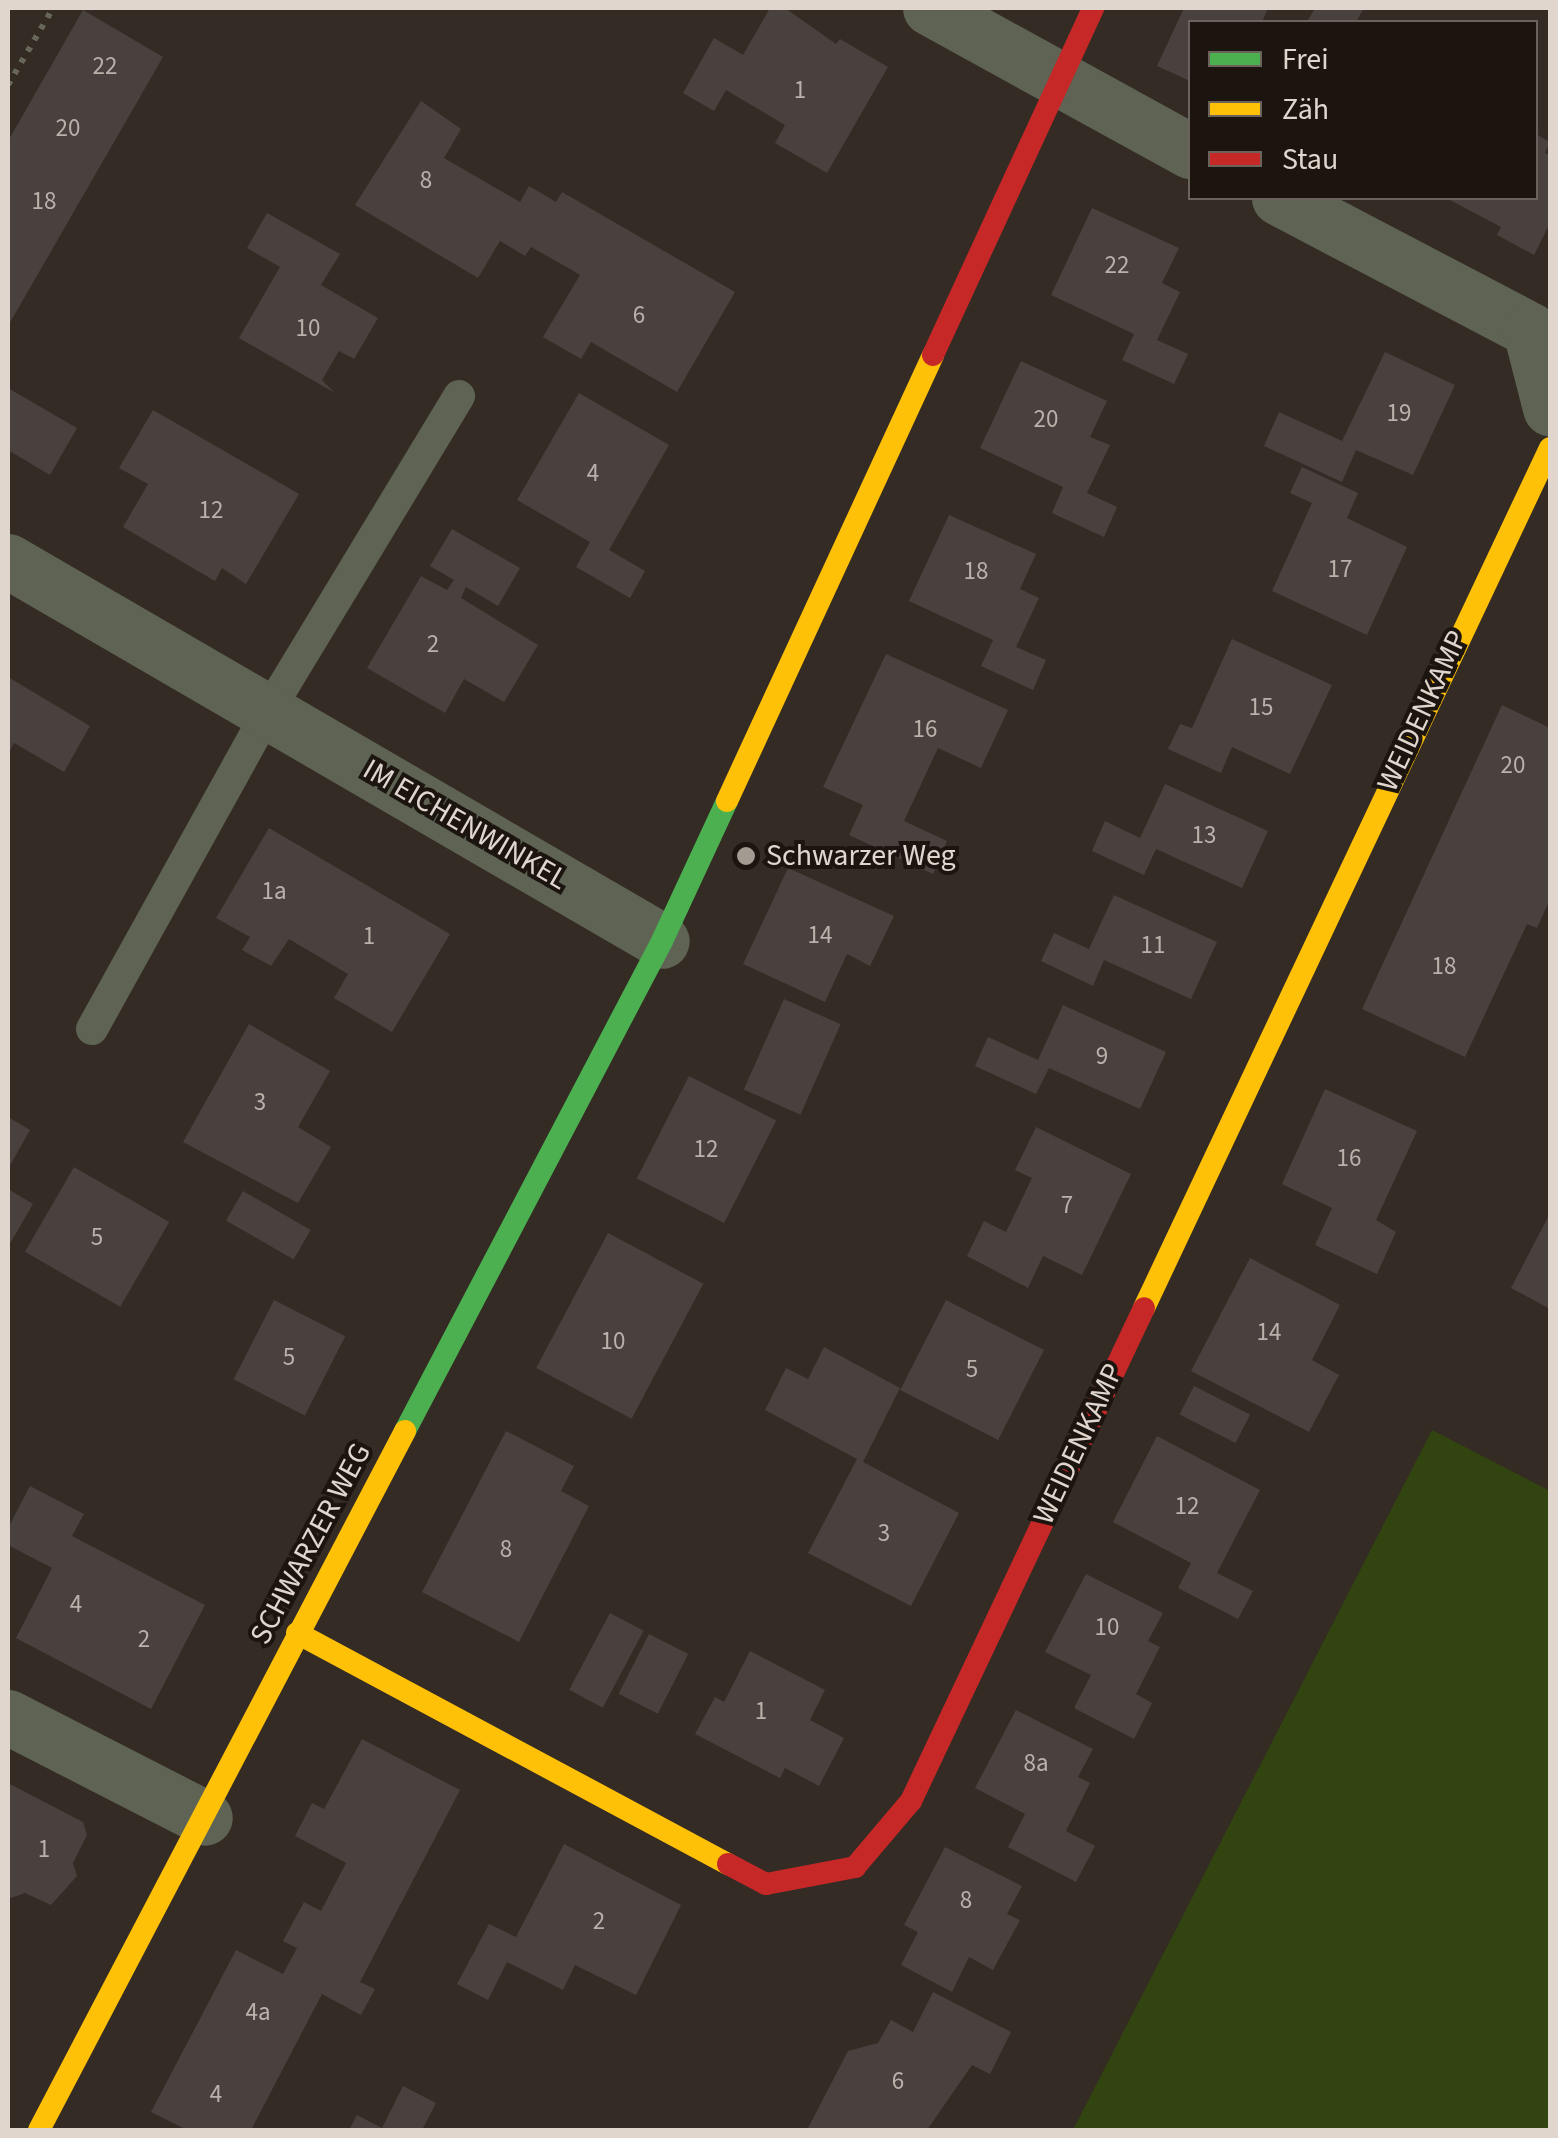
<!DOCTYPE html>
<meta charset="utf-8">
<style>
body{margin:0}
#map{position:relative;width:1558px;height:2138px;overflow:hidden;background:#332b24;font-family:"Source Sans 3",sans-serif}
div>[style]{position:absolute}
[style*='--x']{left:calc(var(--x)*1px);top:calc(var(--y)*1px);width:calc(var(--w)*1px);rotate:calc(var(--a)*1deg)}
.green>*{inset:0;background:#32440f}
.building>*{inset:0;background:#49413d;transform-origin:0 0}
.path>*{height:6px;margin-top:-3px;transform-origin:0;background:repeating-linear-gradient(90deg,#66665b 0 5px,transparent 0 13px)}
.lane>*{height:32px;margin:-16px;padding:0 16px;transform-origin:16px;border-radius:16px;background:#5e6353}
.street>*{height:55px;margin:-27.5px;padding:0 27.5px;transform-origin:27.5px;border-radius:27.5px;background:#5e6353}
.fast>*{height:22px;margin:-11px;padding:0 11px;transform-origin:11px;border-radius:11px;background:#4caf50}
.slow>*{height:22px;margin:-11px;padding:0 11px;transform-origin:11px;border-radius:11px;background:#ffc107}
.jam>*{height:22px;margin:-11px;padding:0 11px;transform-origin:11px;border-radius:11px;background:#c62828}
.dots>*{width:28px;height:28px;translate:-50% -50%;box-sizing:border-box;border:5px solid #1b140f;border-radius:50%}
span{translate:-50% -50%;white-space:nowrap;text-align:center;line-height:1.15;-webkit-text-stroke:8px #1b140f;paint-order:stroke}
.number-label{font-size:25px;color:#bab1aa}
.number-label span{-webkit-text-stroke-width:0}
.street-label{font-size:30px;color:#e0d6ce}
.poi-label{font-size:30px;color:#e0d6ce}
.left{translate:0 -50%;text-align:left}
.frame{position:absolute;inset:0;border:10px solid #e0d6ce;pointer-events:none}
.legend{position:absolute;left:1188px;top:20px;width:350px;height:180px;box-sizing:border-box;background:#1b140f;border:2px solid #6a625b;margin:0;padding:12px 18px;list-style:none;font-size:30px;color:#e0d6ce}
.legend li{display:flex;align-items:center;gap:20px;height:50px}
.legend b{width:50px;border:2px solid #6a625b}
</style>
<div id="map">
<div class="green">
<div style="clip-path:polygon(1432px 1430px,1550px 1491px,1550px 2130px,1073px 2130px)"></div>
</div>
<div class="building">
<div style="clip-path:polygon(770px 8px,785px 8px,836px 44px,840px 39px,888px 67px,827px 173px,775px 143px,785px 125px,726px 90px,714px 111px,683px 93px,714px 38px,743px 55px)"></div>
<div style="clip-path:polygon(1184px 8px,1268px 8px,1262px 22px,1190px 22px,1190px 81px,1157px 66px)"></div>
<div style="clip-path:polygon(1315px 8px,1364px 8px,1356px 22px,1307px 22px)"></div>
<div style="clip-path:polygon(83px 10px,163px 57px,8px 326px,8px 141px)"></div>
<div style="clip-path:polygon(421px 101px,461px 129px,444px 158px,520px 202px,529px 186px,556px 202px,562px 192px,735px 292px,677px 392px,591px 342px,581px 359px,543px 337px,580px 275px,570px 269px,531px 247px,525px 256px,500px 241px,478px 278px,355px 205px)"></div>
<div style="clip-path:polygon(1536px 134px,1550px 142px,1545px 153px,1550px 155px,1550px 223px,1534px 255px,1497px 235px,1501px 227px,1450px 200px,1536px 198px)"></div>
<div style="clip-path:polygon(1092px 208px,1179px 248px,1162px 283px,1180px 292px,1157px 340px,1188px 354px,1174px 384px,1122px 360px,1134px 334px,1051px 295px)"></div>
<div style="clip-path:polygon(267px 213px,340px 254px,321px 285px,378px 318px,354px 359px,339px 351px,322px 380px,335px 393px,239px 338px,280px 267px,247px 248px)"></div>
<div style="clip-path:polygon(1385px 352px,1455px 385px,1413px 475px,1356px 450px,1342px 482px,1264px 446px,1279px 412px,1342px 441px)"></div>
<div style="clip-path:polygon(1021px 361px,1107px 401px,1090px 437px,1110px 445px,1087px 493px,1117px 507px,1104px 537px,1052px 513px,1063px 487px,980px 448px)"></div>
<div style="clip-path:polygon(8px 388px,77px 428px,50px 475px,8px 450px)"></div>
<div style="clip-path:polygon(579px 393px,669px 445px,609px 550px,645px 571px,630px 598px,576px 567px,590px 542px,517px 500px)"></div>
<div style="clip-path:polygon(153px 410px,299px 494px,246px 584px,222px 568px,215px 581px,123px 527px,148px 484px,119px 468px)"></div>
<div style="clip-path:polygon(1302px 467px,1358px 493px,1347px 518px,1407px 547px,1367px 635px,1272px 591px,1312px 503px,1290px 493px)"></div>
<div style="clip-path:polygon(949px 515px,1036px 554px,1020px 589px,1039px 598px,1016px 647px,1046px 660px,1033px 690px,981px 666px,993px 640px,909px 601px)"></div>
<div style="clip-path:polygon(452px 529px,520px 568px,498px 606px,466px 587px,461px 598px,538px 645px,504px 702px,464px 679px,445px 713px,367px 668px,421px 576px,447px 590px,454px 580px,430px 566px)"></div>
<div style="clip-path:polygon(1232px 639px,1332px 685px,1290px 774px,1232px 747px,1221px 773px,1168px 749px,1180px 724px,1192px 728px)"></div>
<div style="clip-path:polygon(886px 654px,1008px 710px,981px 768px,938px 748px,904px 821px,947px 841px,933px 874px,849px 835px,863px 805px,823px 787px)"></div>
<div style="clip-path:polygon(8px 677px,90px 726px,64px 772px,14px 743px,8px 754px)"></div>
<div style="clip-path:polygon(1502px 705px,1550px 728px,1550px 899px,1537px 928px,1527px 924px,1465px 1057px,1362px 1009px)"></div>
<div style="clip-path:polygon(1165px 784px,1268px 831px,1242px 888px,1156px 849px,1144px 875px,1092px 851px,1105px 821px,1140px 838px)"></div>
<div style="clip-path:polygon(269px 828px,450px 934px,392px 1032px,334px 998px,348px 974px,289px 939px,271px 966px,242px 950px,250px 937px,216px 918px)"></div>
<div style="clip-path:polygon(788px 868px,894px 916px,870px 966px,847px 954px,825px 1002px,743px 964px)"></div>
<div style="clip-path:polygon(1114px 895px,1217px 942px,1191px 999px,1104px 960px,1093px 986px,1041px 961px,1054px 933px,1089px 949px)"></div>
<div style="left:784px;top:999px;width:62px;height:99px;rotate:24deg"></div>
<div style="clip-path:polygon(1063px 1005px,1166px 1052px,1140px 1109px,1049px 1068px,1036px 1094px,975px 1066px,988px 1037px,1038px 1060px)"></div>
<div style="clip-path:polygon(249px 1024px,330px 1071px,298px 1127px,331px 1147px,298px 1203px,183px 1142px)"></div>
<div style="left:689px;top:1076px;width:98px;height:115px;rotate:27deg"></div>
<div style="clip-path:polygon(1325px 1089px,1417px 1131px,1376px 1220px,1396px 1232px,1377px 1274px,1315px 1245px,1332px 1208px,1282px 1184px)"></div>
<div style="clip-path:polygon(8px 1117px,30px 1130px,8px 1169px)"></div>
<div style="clip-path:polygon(1036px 1127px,1131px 1174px,1082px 1275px,1043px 1256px,1028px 1288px,967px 1256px,984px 1221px,1006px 1232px,1032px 1178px,1015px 1170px)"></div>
<div style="left:74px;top:1167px;width:110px;height:98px;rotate:30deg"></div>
<div style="clip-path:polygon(8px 1189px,33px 1204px,8px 1247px)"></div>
<div style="left:243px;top:1191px;width:78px;height:34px;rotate:30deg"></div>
<div style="clip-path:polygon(1550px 1213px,1550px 1309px,1511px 1288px)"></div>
<div style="left:608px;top:1233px;width:108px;height:153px;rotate:28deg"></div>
<div style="clip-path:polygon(1250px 1258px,1340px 1305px,1312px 1360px,1339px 1375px,1309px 1432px,1191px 1371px)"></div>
<div style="left:274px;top:1300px;width:80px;height:89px;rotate:27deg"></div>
<div style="left:946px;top:1300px;width:110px;height:101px;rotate:27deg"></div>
<div style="clip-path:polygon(824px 1347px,900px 1388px,863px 1462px,959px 1513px,911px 1606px,808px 1553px,857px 1459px,765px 1410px,786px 1368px,808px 1379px)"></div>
<div style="left:1194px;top:1386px;width:63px;height:32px;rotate:27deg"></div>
<div style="clip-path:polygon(506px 1431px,574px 1466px,561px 1491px,589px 1506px,519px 1642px,422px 1592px)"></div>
<div style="clip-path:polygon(1157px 1436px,1260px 1490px,1217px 1573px,1253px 1591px,1238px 1619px,1178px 1588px,1191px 1563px,1113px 1522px)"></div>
<div style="clip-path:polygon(30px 1486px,84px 1514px,72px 1536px,205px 1605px,151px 1709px,16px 1638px,52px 1568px,8px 1545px,8px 1528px)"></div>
<div style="clip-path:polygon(1086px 1574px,1163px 1613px,1148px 1641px,1160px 1647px,1136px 1694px,1152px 1703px,1134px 1739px,1074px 1708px,1091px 1675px,1045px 1652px)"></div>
<div style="left:610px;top:1613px;width:38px;height:87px;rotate:28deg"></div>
<div style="left:649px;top:1634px;width:44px;height:67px;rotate:27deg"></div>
<div style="clip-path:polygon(750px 1651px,825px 1690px,810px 1720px,844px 1738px,819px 1786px,785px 1768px,780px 1778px,695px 1734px,715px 1697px,724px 1702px)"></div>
<div style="clip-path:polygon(1016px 1710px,1093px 1749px,1078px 1777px,1090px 1783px,1066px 1831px,1095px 1846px,1076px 1882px,1008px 1847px,1025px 1814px,975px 1788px)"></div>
<div style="clip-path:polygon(362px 1739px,460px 1790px,360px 1982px,375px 1989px,361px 2015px,322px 1994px,251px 2130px,187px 2130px,151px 2112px,236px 1950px,283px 1974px,297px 1948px,283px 1941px,304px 1902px,321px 1911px,346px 1863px,295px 1836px,312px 1803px,324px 1809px)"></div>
<div style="clip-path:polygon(8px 1783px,83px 1822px,87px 1835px,73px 1863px,77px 1876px,51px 1905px,25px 1893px,8px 1899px)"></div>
<div style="clip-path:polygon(564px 1844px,681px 1905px,636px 1995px,575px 1965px,563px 1990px,507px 1962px,488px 2000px,457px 1984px,489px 1924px,516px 1937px)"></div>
<div style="clip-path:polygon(945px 1847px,1022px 1886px,1007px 1914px,1020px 1920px,993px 1970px,969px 1957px,952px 1992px,901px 1965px,918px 1932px,904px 1925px)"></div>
<div style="clip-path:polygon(933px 1992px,1011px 2032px,990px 2074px,972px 2065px,927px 2130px,807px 2130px,848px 2051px,878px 2043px,891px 2020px,913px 2032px)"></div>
<div style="clip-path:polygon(403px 2086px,436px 2103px,422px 2130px,349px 2130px,357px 2115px,382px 2128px)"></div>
</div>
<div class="path">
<div style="--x:8;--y:85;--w:89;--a:-59.7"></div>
</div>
<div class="lane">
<div style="--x:92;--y:1029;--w:365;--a:-61"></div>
<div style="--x:269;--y:710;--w:367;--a:-58.8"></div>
</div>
<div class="street">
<div style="--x:930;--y:8;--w:297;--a:28.8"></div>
<div style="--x:1279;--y:198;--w:284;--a:27.7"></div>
<div style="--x:1530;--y:330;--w:81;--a:75.6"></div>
<div style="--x:8;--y:561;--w:756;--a:30.16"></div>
<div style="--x:8;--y:1717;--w:221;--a:27.1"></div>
</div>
<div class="fast">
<div style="--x:405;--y:1431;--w:553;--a:-62.32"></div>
<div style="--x:662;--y:941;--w:154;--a:-65.1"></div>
</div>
<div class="slow">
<div style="--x:727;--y:801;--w:491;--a:-65.2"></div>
<div style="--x:1144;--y:1308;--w:951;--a:-64.73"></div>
<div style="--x:297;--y:1633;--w:489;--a:28.2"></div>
<div style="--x:39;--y:2130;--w:789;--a:-62.36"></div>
</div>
<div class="jam">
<div style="--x:933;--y:355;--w:382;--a:-65.2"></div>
<div style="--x:728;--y:1864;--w:43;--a:27.8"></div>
<div style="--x:766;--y:1884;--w:91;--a:-10.8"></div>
<div style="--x:855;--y:1867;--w:87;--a:-49.7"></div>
<div style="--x:911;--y:1801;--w:545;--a:-64.7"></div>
</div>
<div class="dots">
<div style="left:746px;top:856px;background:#a39a92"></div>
</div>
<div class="number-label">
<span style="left:105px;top:66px">22</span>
<span style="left:800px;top:90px">1</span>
<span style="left:68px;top:128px">20</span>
<span style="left:426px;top:180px">8</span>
<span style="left:44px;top:201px">18</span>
<span style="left:1117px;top:265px">22</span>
<span style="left:639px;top:315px">6</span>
<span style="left:308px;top:328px">10</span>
<span style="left:1399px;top:413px">19</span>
<span style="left:1046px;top:419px">20</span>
<span style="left:593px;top:473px">4</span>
<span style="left:211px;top:510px">12</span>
<span style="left:1340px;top:569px">17</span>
<span style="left:976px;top:571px">18</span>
<span style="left:433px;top:644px">2</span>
<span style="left:1261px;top:707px">15</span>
<span style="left:925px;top:729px">16</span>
<span style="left:1513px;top:765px">20</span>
<span style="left:1204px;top:835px">13</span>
<span style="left:274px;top:891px">1a</span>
<span style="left:820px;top:935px">14</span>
<span style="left:369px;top:936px">1</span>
<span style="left:1153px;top:945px">11</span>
<span style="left:1444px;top:966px">18</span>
<span style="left:1102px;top:1056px">9</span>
<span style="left:260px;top:1102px">3</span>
<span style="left:706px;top:1149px">12</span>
<span style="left:1349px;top:1158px">16</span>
<span style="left:1067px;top:1205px">7</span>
<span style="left:97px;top:1237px">5</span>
<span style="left:1269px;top:1332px">14</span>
<span style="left:613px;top:1341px">10</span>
<span style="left:289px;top:1357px">5</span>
<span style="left:972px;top:1369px">5</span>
<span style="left:1187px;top:1506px">12</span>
<span style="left:884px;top:1533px">3</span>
<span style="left:506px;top:1549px">8</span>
<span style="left:76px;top:1604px">4</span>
<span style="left:1107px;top:1627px">10</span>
<span style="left:144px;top:1639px">2</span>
<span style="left:761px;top:1711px">1</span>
<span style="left:1036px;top:1763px">8a</span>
<span style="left:44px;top:1849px">1</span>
<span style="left:966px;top:1900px">8</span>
<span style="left:599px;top:1921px">2</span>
<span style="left:258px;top:2012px">4a</span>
<span style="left:898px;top:2081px">6</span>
<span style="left:216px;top:2094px">4</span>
</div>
<div class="street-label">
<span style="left:1423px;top:711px;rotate:-65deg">WEIDENKAMP</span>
<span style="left:465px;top:825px;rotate:30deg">IM EICHENWINKEL</span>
<span style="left:1079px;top:1444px;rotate:-65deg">WEIDENKAMP</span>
<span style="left:311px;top:1544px;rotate:-62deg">SCHWARZER WEG</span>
</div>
<div class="poi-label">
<span class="left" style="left:766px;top:856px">Schwarzer Weg</span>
</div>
<div class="frame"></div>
<ul class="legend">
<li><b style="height:12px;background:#4caf50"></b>Frei</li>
<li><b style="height:12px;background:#ffc107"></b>Zäh</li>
<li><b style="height:12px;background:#c62828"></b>Stau</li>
</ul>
</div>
